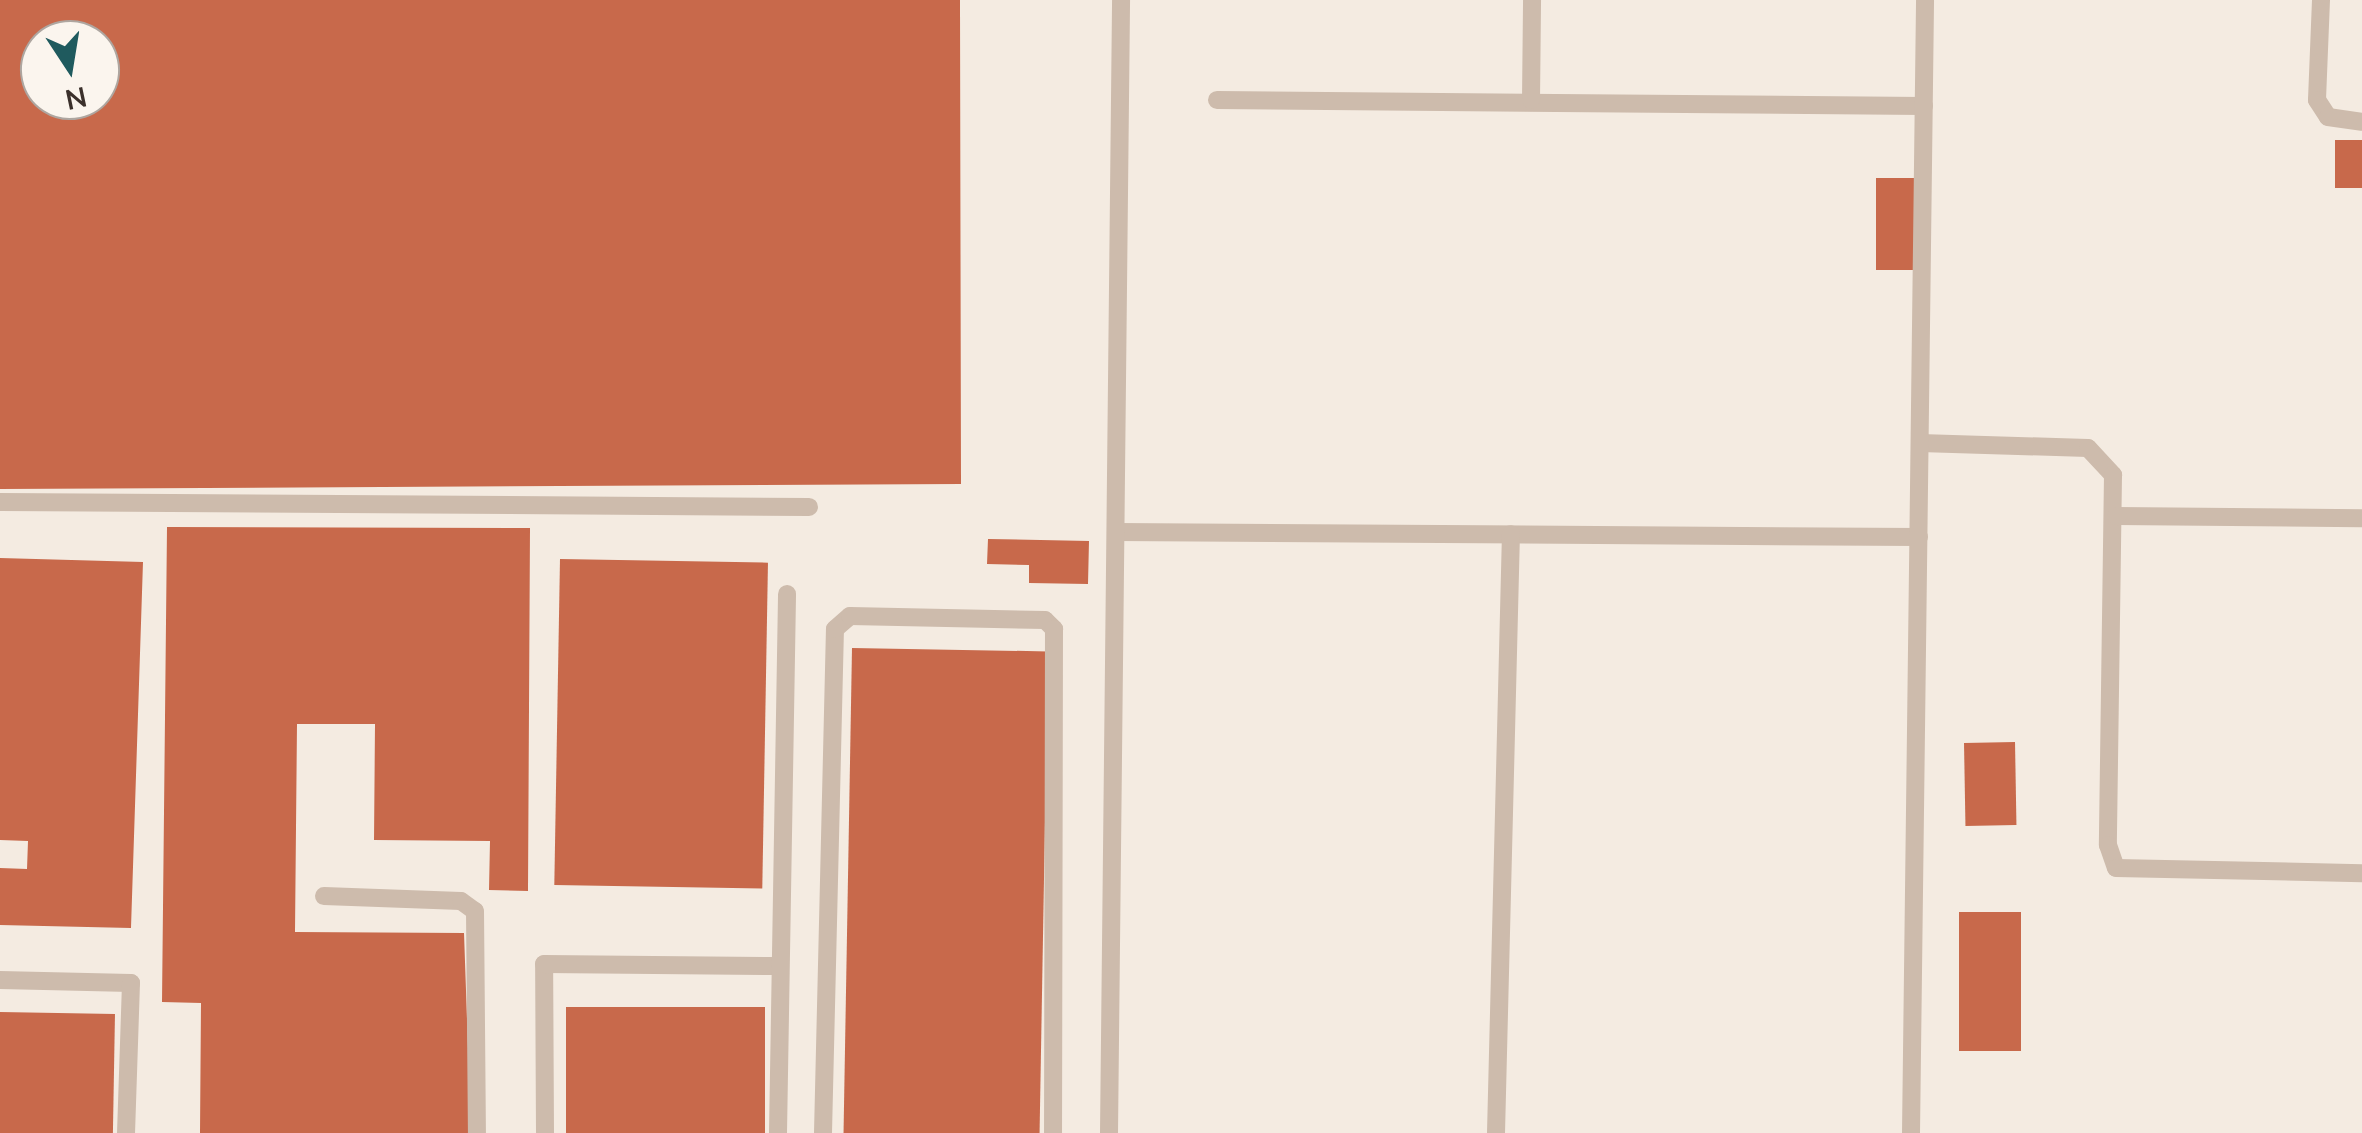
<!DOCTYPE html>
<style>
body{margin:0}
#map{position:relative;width:2362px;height:1133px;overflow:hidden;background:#f4ebe1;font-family:"Nunito Sans",sans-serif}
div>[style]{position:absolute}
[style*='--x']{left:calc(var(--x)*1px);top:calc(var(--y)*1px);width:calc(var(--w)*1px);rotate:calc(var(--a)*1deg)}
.building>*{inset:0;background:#c8694b;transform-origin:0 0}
.service>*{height:18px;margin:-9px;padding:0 9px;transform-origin:9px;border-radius:9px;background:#cdbbac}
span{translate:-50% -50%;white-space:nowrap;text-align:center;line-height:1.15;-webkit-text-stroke:9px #fbf5ee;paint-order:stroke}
.north{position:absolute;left:20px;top:20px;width:100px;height:100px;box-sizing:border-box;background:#fbf5ee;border:2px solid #aea6a0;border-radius:50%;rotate:168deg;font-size:28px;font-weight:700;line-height:40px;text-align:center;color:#3b302b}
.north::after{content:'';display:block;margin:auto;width:35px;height:45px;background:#1f5a5e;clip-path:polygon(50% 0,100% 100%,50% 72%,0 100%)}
</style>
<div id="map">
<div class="building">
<div style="clip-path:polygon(evenodd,0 0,960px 0,961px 484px,0 489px,0 0,40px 40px,100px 40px,100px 100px,40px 100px,40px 40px)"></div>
<div style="left:2335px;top:140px;width:27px;height:48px"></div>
<div style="left:1876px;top:178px;width:40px;height:92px"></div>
<div style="clip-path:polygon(167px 527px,530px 528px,528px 891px,489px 890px,490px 841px,374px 840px,375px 724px,297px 724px,295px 932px,464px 933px,471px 1133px,200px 1133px,201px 1003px,162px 1002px)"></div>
<div style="clip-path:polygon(988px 539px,1089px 541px,1088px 584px,1029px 583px,1029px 565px,987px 564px)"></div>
<div style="clip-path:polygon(0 558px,143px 562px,131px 928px,0 925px,0 868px,27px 869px,28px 841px,0 840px)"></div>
<div style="left:560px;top:559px;width:208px;height:326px;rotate:1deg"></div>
<div style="left:852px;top:648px;width:196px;height:485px;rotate:1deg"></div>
<div style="left:2015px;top:742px;width:83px;height:51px;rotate:89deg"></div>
<div style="left:2021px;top:912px;width:139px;height:62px;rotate:90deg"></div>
<div style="left:765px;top:1007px;width:126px;height:199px;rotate:90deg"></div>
<div style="left:0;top:1012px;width:115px;height:121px;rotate:1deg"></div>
</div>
<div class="service">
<div style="--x:2321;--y:0;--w:100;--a:92.3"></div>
<div style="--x:2317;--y:100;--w:20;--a:57"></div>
<div style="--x:2328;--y:117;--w:34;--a:8"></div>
<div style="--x:1217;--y:100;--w:707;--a:0.49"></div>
<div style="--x:1531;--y:100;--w:100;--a:-89.4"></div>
<div style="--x:1920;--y:443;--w:168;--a:1.7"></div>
<div style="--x:2088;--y:448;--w:37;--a:47"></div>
<div style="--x:2113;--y:475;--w:370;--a:90.8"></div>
<div style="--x:2108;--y:845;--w:24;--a:71"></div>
<div style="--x:2116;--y:868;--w:246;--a:1.2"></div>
<div style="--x:0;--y:502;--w:809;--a:0.35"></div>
<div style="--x:2116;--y:516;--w:246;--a:0.5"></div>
<div style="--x:1116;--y:532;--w:803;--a:0.36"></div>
<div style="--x:324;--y:896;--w:137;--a:2.1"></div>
<div style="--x:461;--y:901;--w:17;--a:36"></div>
<div style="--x:475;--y:911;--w:222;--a:89.5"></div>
<div style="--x:0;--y:980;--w:131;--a:1.3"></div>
<div style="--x:131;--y:983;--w:150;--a:91.9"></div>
<div style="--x:545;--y:1133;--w:169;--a:-90.3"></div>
<div style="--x:544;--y:964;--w:236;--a:0.5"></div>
<div style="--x:778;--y:1133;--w:539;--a:-89.04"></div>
<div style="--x:823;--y:1133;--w:504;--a:-88.64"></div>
<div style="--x:835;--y:629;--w:20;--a:-41"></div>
<div style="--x:850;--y:616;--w:195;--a:1.2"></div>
<div style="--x:1045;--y:620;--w:13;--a:45"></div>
<div style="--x:1054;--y:629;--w:504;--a:90.11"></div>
<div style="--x:1109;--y:1133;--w:1133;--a:-89.39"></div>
<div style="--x:1496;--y:1133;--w:599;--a:-88.57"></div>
<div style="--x:1911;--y:1133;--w:1133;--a:-89.29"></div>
</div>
<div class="north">N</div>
</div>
